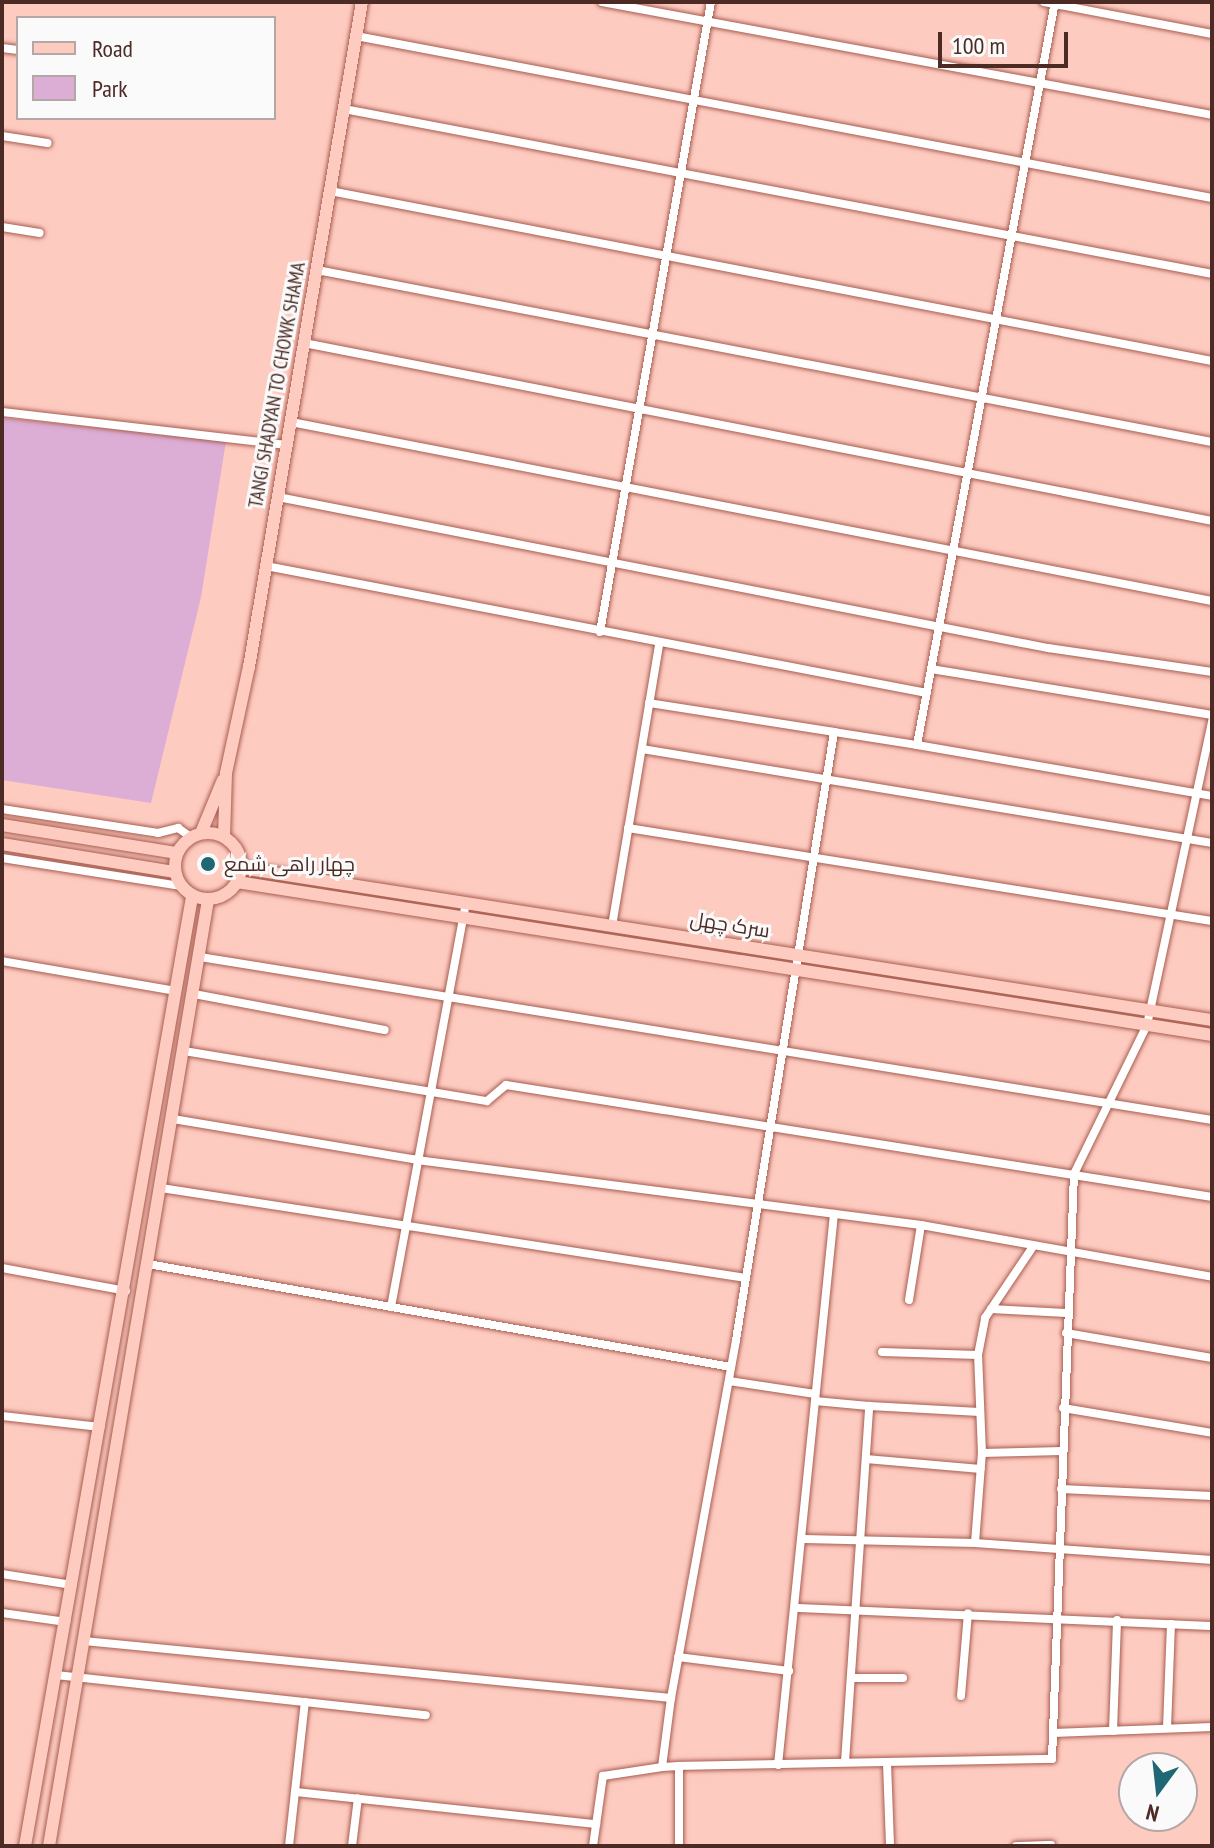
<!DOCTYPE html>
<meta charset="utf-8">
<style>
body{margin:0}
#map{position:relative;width:1214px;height:1848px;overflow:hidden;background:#fecbc1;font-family:"PT Sans Narrow",Cairo,sans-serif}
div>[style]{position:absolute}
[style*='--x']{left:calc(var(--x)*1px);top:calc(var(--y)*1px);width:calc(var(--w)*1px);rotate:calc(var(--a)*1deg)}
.green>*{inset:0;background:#dcadd5}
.roads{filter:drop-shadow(0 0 2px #a85d4f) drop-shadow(0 0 2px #a85d4f)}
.street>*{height:8px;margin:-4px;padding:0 4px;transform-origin:4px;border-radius:4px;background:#fff}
.primary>*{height:12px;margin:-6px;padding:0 6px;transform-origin:6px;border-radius:6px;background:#fecbc1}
.primary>.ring{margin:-6px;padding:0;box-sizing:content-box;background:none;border:12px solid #fecbc1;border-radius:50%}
.dots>*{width:22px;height:22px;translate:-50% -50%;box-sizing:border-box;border:4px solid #fafafa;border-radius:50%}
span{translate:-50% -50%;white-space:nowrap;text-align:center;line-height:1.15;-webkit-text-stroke:6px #fafafa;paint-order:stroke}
.street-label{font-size:20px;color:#4c2b25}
.poi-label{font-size:20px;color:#4c2b25}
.left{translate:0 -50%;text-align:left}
.frame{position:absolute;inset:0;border:4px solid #4c2b25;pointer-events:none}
.legend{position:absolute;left:16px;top:16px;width:260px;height:104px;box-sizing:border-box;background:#fafafa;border:2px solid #b4a7a5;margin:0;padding:10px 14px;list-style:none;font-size:24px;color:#4c2b25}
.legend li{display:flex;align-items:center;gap:16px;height:40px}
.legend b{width:40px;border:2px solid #b4a7a5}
.north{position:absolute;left:1118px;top:1752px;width:80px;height:80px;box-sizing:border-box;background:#fafafa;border:2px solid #b4a7a5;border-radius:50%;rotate:195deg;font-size:22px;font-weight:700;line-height:32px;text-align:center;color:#4c2b25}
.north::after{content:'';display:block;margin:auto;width:28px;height:36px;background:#1f6774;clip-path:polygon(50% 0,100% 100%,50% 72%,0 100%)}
.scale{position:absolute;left:938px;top:32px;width:130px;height:36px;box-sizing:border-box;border:4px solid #4c2b25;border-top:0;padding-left:10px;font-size:24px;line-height:28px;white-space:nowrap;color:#4c2b25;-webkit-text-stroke:6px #fafafa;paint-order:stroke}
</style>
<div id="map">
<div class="green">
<div style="clip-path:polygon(2px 418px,226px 441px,201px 597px,151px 803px,2px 780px)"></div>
</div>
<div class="roads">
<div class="street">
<div style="--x:602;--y:2;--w:620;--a:10.49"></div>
<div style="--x:1044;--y:2;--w:171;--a:10.8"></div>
<div style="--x:356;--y:36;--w:871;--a:10.72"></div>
<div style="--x:2;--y:48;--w:16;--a:7"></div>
<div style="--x:344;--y:109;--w:884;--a:10.76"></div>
<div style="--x:2;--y:136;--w:46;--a:8.8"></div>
<div style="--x:330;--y:191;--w:898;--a:10.91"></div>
<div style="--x:2;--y:227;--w:38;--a:9"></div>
<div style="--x:317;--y:270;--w:911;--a:10.88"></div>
<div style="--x:304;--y:343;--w:925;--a:11.09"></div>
<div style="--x:2;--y:412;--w:287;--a:6.6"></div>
<div style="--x:291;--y:422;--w:938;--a:11"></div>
<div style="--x:278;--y:497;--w:785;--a:11.1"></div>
<div style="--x:1048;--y:648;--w:166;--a:8.3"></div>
<div style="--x:266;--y:566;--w:673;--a:10.88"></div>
<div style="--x:600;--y:632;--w:640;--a:-80.01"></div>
<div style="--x:931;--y:669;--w:285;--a:9.3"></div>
<div style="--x:649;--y:703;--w:187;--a:8.9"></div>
<div style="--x:917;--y:745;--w:299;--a:9.8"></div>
<div style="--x:642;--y:749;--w:578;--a:9.36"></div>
<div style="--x:2;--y:809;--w:158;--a:8.7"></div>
<div style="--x:158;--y:833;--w:21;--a:-14"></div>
<div style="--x:178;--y:828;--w:16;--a:35"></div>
<div style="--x:628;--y:828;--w:591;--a:9.05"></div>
<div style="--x:2;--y:858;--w:180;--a:8.9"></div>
<div style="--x:612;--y:926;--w:286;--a:-80.5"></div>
<div style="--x:200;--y:957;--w:1025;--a:9.15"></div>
<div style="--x:2;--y:961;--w:177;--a:9.8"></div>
<div style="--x:194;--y:994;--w:194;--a:10.7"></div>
<div style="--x:184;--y:1051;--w:307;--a:9.4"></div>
<div style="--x:487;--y:1101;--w:25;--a:-40"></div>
<div style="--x:506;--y:1085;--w:715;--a:9.01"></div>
<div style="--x:173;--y:1119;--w:247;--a:9.5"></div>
<div style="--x:417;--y:1160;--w:508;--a:7.35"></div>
<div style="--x:921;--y:1225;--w:296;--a:10.1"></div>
<div style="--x:161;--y:1188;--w:592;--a:8.75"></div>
<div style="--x:148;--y:1264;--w:592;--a:10.02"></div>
<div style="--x:2;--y:1268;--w:126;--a:10.5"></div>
<div style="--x:909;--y:1300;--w:76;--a:-80.9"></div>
<div style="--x:391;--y:1307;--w:412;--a:-79.5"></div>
<div style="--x:991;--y:1309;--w:75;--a:3.1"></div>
<div style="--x:1066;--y:1333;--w:148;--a:9.7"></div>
<div style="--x:882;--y:1352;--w:96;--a:1.8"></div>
<div style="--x:729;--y:1381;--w:87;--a:8.6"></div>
<div style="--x:815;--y:1401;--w:54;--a:5.3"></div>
<div style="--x:1063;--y:1408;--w:151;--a:9.5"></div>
<div style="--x:2;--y:1416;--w:99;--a:6.4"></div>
<div style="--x:982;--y:1453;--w:80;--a:-1.4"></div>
<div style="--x:866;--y:1459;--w:115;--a:5"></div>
<div style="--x:1061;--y:1489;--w:151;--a:2.7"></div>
<div style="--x:804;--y:1539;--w:171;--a:1.3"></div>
<div style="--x:975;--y:1543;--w:238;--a:4.1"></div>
<div style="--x:975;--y:1543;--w:90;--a:-85.6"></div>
<div style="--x:982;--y:1453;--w:98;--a:-92.3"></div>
<div style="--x:978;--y:1355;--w:38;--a:-79"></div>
<div style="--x:985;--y:1318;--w:84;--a:-56.1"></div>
<div style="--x:2;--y:1574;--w:71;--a:8.9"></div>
<div style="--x:797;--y:1608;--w:415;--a:2.5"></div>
<div style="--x:2;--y:1613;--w:65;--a:8"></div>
<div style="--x:84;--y:1641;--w:590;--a:5.55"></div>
<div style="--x:678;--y:1657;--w:112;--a:7.2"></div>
<div style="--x:56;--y:1675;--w:372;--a:6.2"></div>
<div style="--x:852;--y:1678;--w:51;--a:0"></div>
<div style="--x:961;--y:1696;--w:83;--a:-85.2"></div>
<div style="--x:1167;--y:1728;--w:104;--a:-87.8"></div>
<div style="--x:1113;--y:1731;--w:111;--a:-87.9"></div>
<div style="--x:1053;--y:1733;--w:159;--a:-2.2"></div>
<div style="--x:845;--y:1762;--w:357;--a:-86.1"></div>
<div style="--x:869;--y:1406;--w:111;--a:3.1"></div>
<div style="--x:887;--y:1763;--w:83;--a:87.9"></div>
<div style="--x:778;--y:1765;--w:554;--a:-84.2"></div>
<div style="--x:679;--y:1766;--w:373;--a:-1.1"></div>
<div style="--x:1052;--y:1759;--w:585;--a:-87.85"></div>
<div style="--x:1074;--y:1174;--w:166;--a:-63.9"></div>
<div style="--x:1147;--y:1025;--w:311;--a:-77.9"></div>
<div style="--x:295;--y:1792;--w:303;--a:6.1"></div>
<div style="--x:289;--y:1846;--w:145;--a:-83.7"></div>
<div style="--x:352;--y:1846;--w:48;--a:-82.9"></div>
<div style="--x:593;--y:1846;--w:71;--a:-81.9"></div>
<div style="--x:603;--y:1776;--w:60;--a:-8.7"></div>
<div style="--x:679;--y:1846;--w:80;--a:-90"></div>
<div style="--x:679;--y:1766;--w:17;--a:177"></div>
<div style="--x:662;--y:1767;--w:70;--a:-82.6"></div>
<div style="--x:671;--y:1698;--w:364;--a:-79.7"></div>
<div style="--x:736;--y:1340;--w:616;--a:-80.84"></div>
<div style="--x:834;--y:732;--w:84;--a:8.9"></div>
<div style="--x:917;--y:745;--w:756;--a:-79.48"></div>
<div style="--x:1016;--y:1846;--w:35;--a:-2"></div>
</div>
<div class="primary">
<div style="--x:2;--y:825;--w:176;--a:9.1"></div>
<div class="ring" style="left:175px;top:833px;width:54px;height:54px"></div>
<div style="--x:201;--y:833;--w:57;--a:-67.5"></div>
<div style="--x:224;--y:837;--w:64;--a:-88.2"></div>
<div style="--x:226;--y:773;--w:108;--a:-77.8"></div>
<div style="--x:249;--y:667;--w:675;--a:-80.36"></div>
<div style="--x:2;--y:844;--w:174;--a:9.2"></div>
<div style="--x:242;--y:868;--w:982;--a:8.91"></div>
<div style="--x:237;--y:882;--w:987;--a:8.92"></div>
<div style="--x:25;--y:1846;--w:964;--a:-80.02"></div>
<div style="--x:49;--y:1846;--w:959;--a:-80.46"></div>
</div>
</div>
<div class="dots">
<div style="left:208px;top:864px;background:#1f6774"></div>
</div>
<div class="street-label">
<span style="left:277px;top:385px;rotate:-80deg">TANGI SHADYAN TO CHOWK SHAMA</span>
<span style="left:730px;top:925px;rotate:9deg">سرک چهل</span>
</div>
<div class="poi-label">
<span class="left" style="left:224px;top:864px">چهار راهی شمع</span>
</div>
<div class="frame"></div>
<ul class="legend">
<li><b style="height:10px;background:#fecbc1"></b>Road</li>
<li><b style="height:22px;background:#dcadd5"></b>Park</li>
</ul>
<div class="north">N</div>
<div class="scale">100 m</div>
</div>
